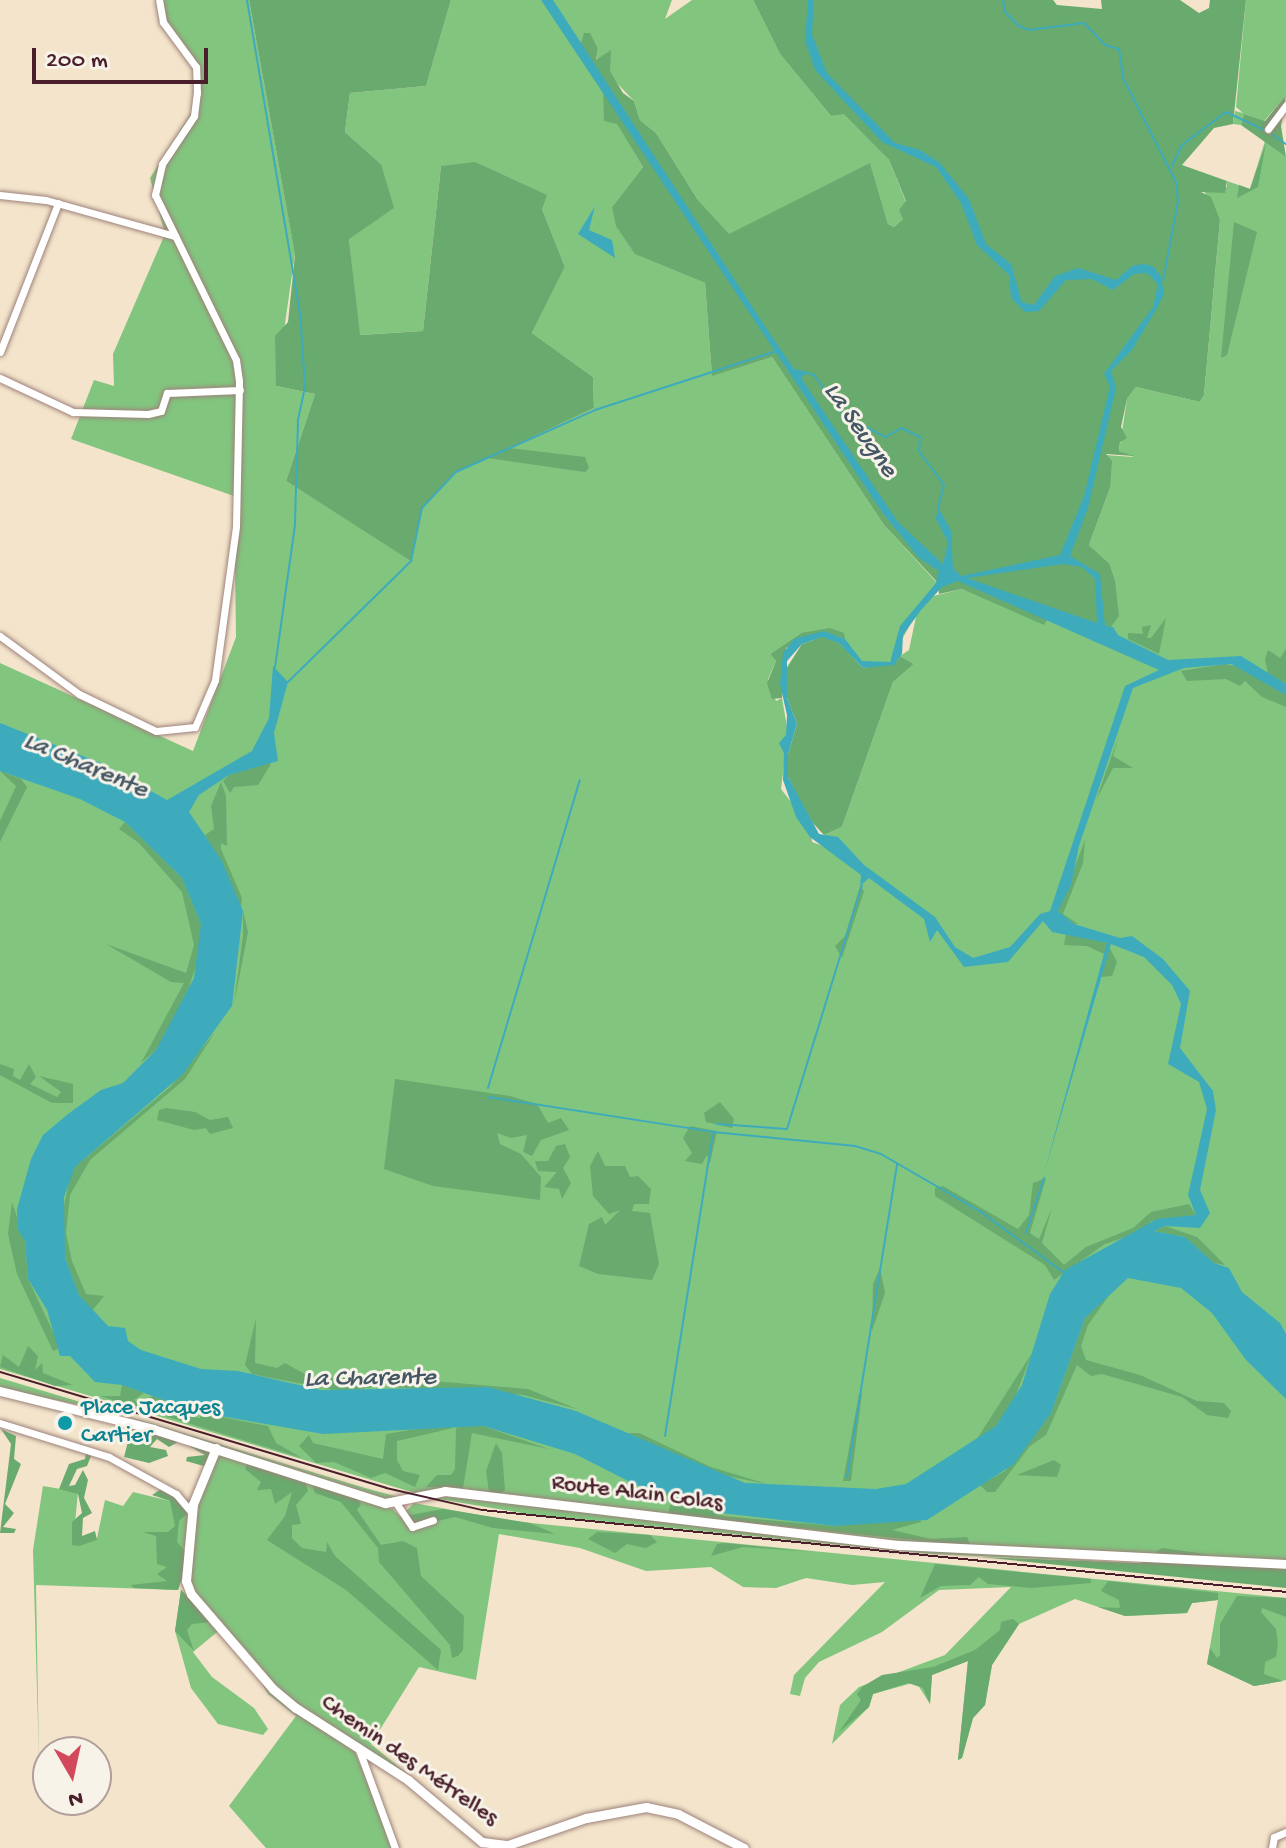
<!DOCTYPE html>
<meta charset="utf-8">
<style>
body{margin:0}
#map{position:relative;width:1286px;height:1848px;overflow:hidden;background:#f3e4cb;font-family:"Gochi Hand",sans-serif}
div>[style]{position:absolute}
[style*='--x']{left:calc(var(--x)*1px);top:calc(var(--y)*1px);width:calc(var(--w)*1px);rotate:calc(var(--a)*1deg)}
.green>*{inset:0;background:#82c57f}
.forest>*{inset:0;background:#69aa6e}
.water>*{inset:0;background:#3eabbd}
.stream>*{height:2px;margin:-1px;padding:0 1px;transform-origin:1px;border-radius:1px;background:#3eabbd}
.roads{filter:drop-shadow(0 0 2px #9e827b) drop-shadow(0 0 2px #9e827b)}
.minor>*{height:7px;margin:-3.5px;padding:0 3.5px;transform-origin:3.5px;border-radius:3.5px;background:#fff}
.tertiary>*{height:9px;margin:-4.5px;padding:0 4.5px;transform-origin:4.5px;border-radius:4.5px;background:#fff}
.rail>*{height:2px;margin:-1px;padding:0 1px;transform-origin:1px;border-radius:1px;background:#4a1f2b}
.dots>*{width:22px;height:22px;translate:-50% -50%;box-sizing:border-box;border:4px solid #f7f3e8;border-radius:50%}
span{translate:-50% -50%;white-space:nowrap;text-align:center;line-height:1.15;-webkit-text-stroke:6px #f7f3e8;paint-order:stroke}
.culture-label{font-size:24px;color:#0d838f}
.left{translate:0 -50%;text-align:left}
.street-label{font-size:24px;color:#4a1f2b}
.water-label{font-size:26px;color:#455765;font-style:italic}
.north{position:absolute;left:32px;top:1736px;width:80px;height:80px;box-sizing:border-box;background:#f7f3e8;border:2px solid #b29e9c;border-radius:50%;rotate:171deg;font-size:22px;font-weight:700;line-height:32px;text-align:center;color:#4a1f2b}
.north::after{content:'';display:block;margin:auto;width:28px;height:36px;background:#d1495b;clip-path:polygon(50% 0,100% 100%,50% 72%,0 100%)}
.scale{position:absolute;left:32px;top:48px;width:176px;height:36px;box-sizing:border-box;border:4px solid #4a1f2b;border-top:0;padding-left:10px;font-size:24px;line-height:28px;white-space:nowrap;color:#4a1f2b;-webkit-text-stroke:6px #f7f3e8;paint-order:stroke}
</style>
<div id="map">
<div class="green">
<div style="clip-path:polygon(evenodd,155px 0,249px 0,295px 254px,276px 386px,315px 394px,286px 481px,411px 560px,422px 508px,456px 472px,594px 408px,593px 377px,532px 333px,565px 267px,542px 209px,441px 166px,423px 331px,359px 335px,349px 239px,381px 164px,345px 132px,350px 93px,426px 86px,451px 0,672px 0,665px 19px,692px 0,753px 0,780px 54px,831px 116px,844px 113px,889px 160px,906px 202px,903px 219px,894px 227px,888px 224px,870px 164px,729px 235px,698px 200px,656px 133px,640px 120px,634px 101px,596px 61px,598px 49px,584px 33px,617px 123px,643px 167px,612px 207px,636px 254px,705px 283px,712px 375px,772px 357px,884px 525px,938px 584px,929px 597px,962px 589px,1047px 620px,1109px 563px,1089px 545px,1110px 488px,1105px 455px,1134px 457px,1119px 451px,1127px 399px,1136px 387px,1200px 402px,1204px 395px,1220px 220px,1203px 189px,1227px 187px,1227px 181px,1250px 189px,1265px 141px,1286px 157px,1286px 1560px,920px 1543px,444px 1488px,415px 1493px,0 1369px,0 663px,193px 751px,236px 637px,234px 496px,71px 439px,94px 380px,114px 386px,113px 354px,165px 234px,150px 178px,193px 110px,194px 70px,155px 0,917px 612px,909px 650px,900px 656px,914px 664px,893px 682px,842px 827px,824px 835px,826px 847px,812px 842px,811px 828px,781px 789px,788px 733px,782px 698px,776px 701px,768px 679px,776px 661px,770px 654px,801px 633px,869px 665px,888px 665px,917px 612px)"></div>
<div style="clip-path:polygon(1246px 0,1286px 0,1286px 95px,1264px 121px,1244px 114px,1241px 125px,1233px 124px,1235px 111px,1243px 113px,1236px 107px)"></div>
<div style="clip-path:polygon(0 1378px,84px 1403px,84px 1406px,0 1388px)"></div>
<div style="clip-path:polygon(90px 1405px,365px 1488px,402px 1498px,389px 1500px)"></div>
<div style="clip-path:polygon(215px 1454px,393px 1509px,400px 1517px,414px 1503px,511px 1521px,1286px 1598px,1286px 1680px,1254px 1686px,1207px 1664px,1218px 1600px,1192px 1603px,1187px 1613px,1125px 1616px,1075px 1599px,1019px 1624px,992px 1665px,985px 1705px,973px 1718px,962px 1758px,958px 1760px,968px 1661px,932px 1675px,930px 1704px,916px 1682px,873px 1694px,869px 1707px,832px 1744px,840px 1705px,859px 1687px,945px 1655px,1011px 1587px,939px 1590px,882px 1632px,819px 1662px,805px 1678px,800px 1696px,790px 1694px,794px 1675px,885px 1582px,852px 1585px,806px 1578px,776px 1588px,743px 1587px,711px 1567px,646px 1571px,580px 1548px,499px 1534px,476px 1680px,419px 1667px,371px 1744px,434px 1796px,284px 1695px,199px 1600px,190px 1585px,194px 1514px)"></div>
<div style="clip-path:polygon(43px 1486px,78px 1492px,73px 1544px,97px 1538px,105px 1500px,123px 1506px,133px 1492px,170px 1501px,174px 1496px,189px 1517px,178px 1590px,36px 1585px,39px 1761px,33px 1550px)"></div>
<div style="clip-path:polygon(442px 1494px,870px 1546px,1131px 1563px,932px 1554px,528px 1514px,427px 1497px)"></div>
<div style="clip-path:polygon(181px 1590px,222px 1628px,193px 1652px,212px 1677px,254px 1708px,268px 1729px,263px 1735px,218px 1724px,191px 1688px,175px 1631px)"></div>
<div style="clip-path:polygon(255px 1672px,352px 1745px,395px 1848px,266px 1848px,229px 1806px,296px 1716px,268px 1694px)"></div>
</div>
<div class="forest">
<div style="clip-path:polygon(249px 0,451px 0,426px 86px,350px 93px,345px 132px,381px 164px,394px 208px,349px 239px,360px 335px,423px 331px,441px 166px,475px 162px,547px 195px,542px 209px,565px 267px,532px 333px,593px 377px,594px 408px,509px 448px,585px 457px,589px 468px,585px 472px,487px 458px,456px 472px,422px 508px,411px 561px,286px 481px,315px 394px,276px 386px,275px 336px,288px 322px,295px 255px)"></div>
<div style="clip-path:polygon(753px 0,1053px 0,1057px 5px,1102px 9px,1101px 0,1180px 0,1199px 13px,1209px 8px,1210px 0,1246px 0,1233px 124px,1214px 128px,1182px 165px,1227px 181px,1225px 193px,1201px 192px,1211px 197px,1220px 220px,1204px 395px,1200px 402px,1136px 387px,1127px 399px,1121px 427px,1127px 438px,1120px 442px,1119px 451px,1134px 456px,1106px 454px,1112px 461px,1110px 488px,1089px 545px,1109px 563px,1115px 581px,1119px 616px,1106px 633px,1047px 620px,1044px 625px,962px 589px,939px 594px,938px 583px,884px 525px,772px 357px,712px 376px,705px 283px,635px 254px,616px 226px,612px 207px,643px 167px,617px 124px,604px 121px,603px 81px,580px 47px,584px 33px,590px 33px,598px 49px,596px 60px,611px 50px,610px 71px,623px 93px,634px 101px,640px 120px,656px 133px,698px 200px,729px 234px,870px 163px,888px 224px,894px 227px,903px 219px,899px 210px,906px 201px,889px 160px,844px 114px,831px 116px,780px 54px)"></div>
<div style="clip-path:polygon(1286px 95px,1281px 126px,1286px 157px,1241px 125px,1244px 114px,1265px 121px)"></div>
<div style="clip-path:polygon(1266px 143px,1258px 187px,1237px 198px,1239px 185px,1250px 189px)"></div>
<div style="clip-path:polygon(1234px 222px,1257px 232px,1227px 355px,1221px 358px)"></div>
<div style="clip-path:polygon(1166px 618px,1159px 654px,1128px 639px,1128px 633px,1143px 634px,1142px 627px,1151px 625px,1147px 638px,1151px 638px)"></div>
<div style="clip-path:polygon(830px 628px,844px 633px,845px 639px,824px 631px,786px 648px,782px 698px,772px 699px,767px 683px,776px 661px,770px 654px,801px 633px)"></div>
<div style="clip-path:polygon(822px 637px,839px 643px,863px 668px,897px 661px,900px 656px,914px 664px,893px 682px,842px 827px,824px 835px,810px 820px,788px 777px,788px 754px,797px 724px,787px 698px,786px 669px,802px 644px)"></div>
<div style="clip-path:polygon(1286px 649px,1286px 684px,1268px 674px,1265px 659px,1268px 650px,1280px 658px)"></div>
<div style="clip-path:polygon(1225px 664px,1243px 668px,1286px 695px,1286px 707px,1262px 697px,1245px 681px,1240px 686px,1226px 679px,1187px 681px,1181px 671px)"></div>
<div style="clip-path:polygon(1118px 738px,1113px 756px,1133px 768px,1113px 768px,1096px 800px)"></div>
<div style="clip-path:polygon(266px 763px,271px 764px,258px 785px,234px 787px,230px 793px,223px 781px,229px 775px)"></div>
<div style="clip-path:polygon(0 771px,21px 779px,27px 787px,0 842px,0 821px,16px 786px)"></div>
<div style="clip-path:polygon(221px 782px,226px 796px,227px 846px,221px 843px,221px 849px,242px 898px,241px 908px,205px 835px,214px 829px,211px 806px)"></div>
<div style="clip-path:polygon(125px 822px,182px 878px,201px 924px,201px 950px,183px 1006px,156px 1050px,141px 1063px,184px 983px,171px 982px,106px 944px,186px 973px,194px 945px,182px 892px,139px 843px,119px 829px)"></div>
<div style="clip-path:polygon(1085px 840px,1083px 863px,1063px 914px,1078px 924px,1074px 924px,1058px 911px)"></div>
<div style="clip-path:polygon(860px 886px,864px 891px,842px 958px,835px 946px,845px 936px)"></div>
<div style="clip-path:polygon(243px 911px,248px 932px,234px 1004px,243px 935px)"></div>
<div style="clip-path:polygon(1066px 934px,1107px 943px,1117px 962px,1112px 976px,1100px 977px,1104px 954px,1087px 946px,1064px 945px)"></div>
<div style="clip-path:polygon(215px 1032px,185px 1079px,90px 1160px,70px 1195px,66px 1233px,72px 1261px,86px 1294px,104px 1296px,92px 1311px,79px 1295px,65px 1257px,62px 1216px,69px 1181px,75px 1167px,170px 1087px)"></div>
<div style="clip-path:polygon(0 1064px,14px 1069px,13px 1076px,20px 1080px,29px 1064px,36px 1077px,30px 1084px,57px 1097px,61px 1092px,39px 1076px,73px 1084px,73px 1103px,52px 1103px,0 1075px)"></div>
<div style="clip-path:polygon(395px 1079px,510px 1096px,537px 1104px,548px 1123px,561px 1118px,569px 1130px,541px 1140px,532px 1156px,523px 1152px,527px 1135px,511px 1138px,497px 1133px,500px 1144px,521px 1154px,541px 1177px,540px 1200px,433px 1186px,384px 1169px)"></div>
<div style="clip-path:polygon(720px 1102px,734px 1119px,732px 1128px,706px 1122px,704px 1113px)"></div>
<div style="clip-path:polygon(166px 1108px,195px 1112px,210px 1120px,228px 1117px,233px 1128px,210px 1134px,206px 1128px,194px 1130px,157px 1120px,159px 1110px)"></div>
<div style="clip-path:polygon(690px 1126px,717px 1131px,710px 1163px,707px 1155px,702px 1164px,685px 1161px,692px 1153px,683px 1138px)"></div>
<div style="clip-path:polygon(565px 1144px,570px 1157px,563px 1168px,571px 1183px,562px 1199px,559px 1189px,544px 1187px,557px 1172px,538px 1171px,535px 1161px,548px 1161px,556px 1146px)"></div>
<div style="clip-path:polygon(598px 1151px,605px 1166px,625px 1166px,630px 1177px,638px 1176px,651px 1189px,649px 1204px,634px 1204px,632px 1211px,650px 1213px,659px 1264px,652px 1280px,598px 1274px,579px 1266px,589px 1224px,602px 1217px,605px 1225px,620px 1210px,609px 1214px,593px 1196px,590px 1166px)"></div>
<div style="clip-path:polygon(1046px 1178px,1030px 1233px,1039px 1239px,1052px 1208px,1042px 1243px,1064px 1265px,1086px 1247px,1133px 1228px,1151px 1212px,1189px 1204px,1196px 1215px,1152px 1221px,1138px 1233px,1105px 1244px,1054px 1280px,1045px 1265px,935px 1196px,935px 1188px,943px 1186px,1018px 1229px,1029px 1215px,1033px 1183px)"></div>
<div style="clip-path:polygon(12px 1202px,25px 1241px,28px 1279px,56px 1338px,58px 1349px,53px 1351px,17px 1274px,8px 1234px)"></div>
<div style="clip-path:polygon(1165px 1226px,1197px 1237px,1225px 1265px,1214px 1263px,1185px 1237px,1154px 1231px)"></div>
<div style="clip-path:polygon(880px 1268px,885px 1293px,872px 1331px,873px 1284px)"></div>
<div style="clip-path:polygon(1115px 1287px,1088px 1325px,1081px 1346px,1086px 1360px,1140px 1375px,1197px 1401px,1224px 1403px,1231px 1411px,1228px 1418px,1207px 1415px,1182px 1397px,1102px 1374px,1091px 1376px,1077px 1365px,1046px 1435px,1030px 1446px,995px 1492px,987px 1492px,980px 1485px,1005px 1471px,1051px 1413px,1085px 1318px)"></div>
<div style="clip-path:polygon(256px 1318px,255px 1363px,277px 1368px,285px 1363px,312px 1378px,418px 1379px,344px 1392px,252px 1374px,245px 1365px)"></div>
<div style="clip-path:polygon(28px 1346px,38px 1356px,35px 1370px,42px 1363px,43px 1373px,73px 1385px,55px 1386px,0 1367px,3px 1355px,19px 1367px)"></div>
<div style="clip-path:polygon(1032px 1353px,1014px 1400px,996px 1426px,975px 1442px)"></div>
<div style="clip-path:polygon(433px 1381px,528px 1389px,577px 1409px,523px 1395px,390px 1387px)"></div>
<div style="clip-path:polygon(122px 1385px,144px 1393px,134px 1400px,137px 1402px,153px 1396px,188px 1409px,190px 1417px,200px 1418px,202px 1413px,268px 1426px,276px 1443px,302px 1458px,100px 1396px,120px 1396px)"></div>
<div style="clip-path:polygon(862px 1393px,851px 1481px,843px 1481px,859px 1394px)"></div>
<div style="clip-path:polygon(120px 1423px,210px 1449px,207px 1467px,186px 1461px,187px 1457px,205px 1455px,180px 1441px,169px 1447px,157px 1439px,150px 1447px,166px 1450px,168px 1456px,149px 1463px,124px 1457px,129px 1438px,117px 1437px)"></div>
<div style="clip-path:polygon(440px 1425px,453px 1428px,397px 1441px,397px 1460px,403px 1471px,420px 1475px,415px 1487px,385px 1473px,371px 1478px,334px 1462px,316px 1463px,299px 1446px,309px 1435px,313px 1443px,383px 1459px,386px 1434px)"></div>
<div style="clip-path:polygon(462px 1426px,483px 1426px,549px 1449px,472px 1433px,463px 1488px,426px 1487px,437px 1475px,451px 1475px,455px 1469px,456px 1428px)"></div>
<div style="clip-path:polygon(1px 1429px,16px 1436px,14px 1459px,21px 1464px,5px 1504px,14px 1513px,3px 1527px,16px 1529px,14px 1533px,0 1533px,11px 1444px)"></div>
<div style="clip-path:polygon(628px 1433px,639px 1433px,711px 1467px,767px 1484px,717px 1474px)"></div>
<div style="clip-path:polygon(496px 1443px,502px 1453px,505px 1490px,496px 1497px,489px 1492px,486px 1471px)"></div>
<div style="clip-path:polygon(86px 1453px,91px 1456px,87px 1466px,77px 1469px,69px 1486px,75px 1485px,83px 1470px,88px 1480px,84px 1498px,92px 1513px,83px 1518px,82px 1536px,95px 1531px,97px 1540px,79px 1546px,72px 1545px,72px 1522px,82px 1513px,78px 1494px,59px 1489px,69px 1464px,85px 1459px)"></div>
<div style="clip-path:polygon(1054px 1460px,1061px 1465px,1057px 1477px,1017px 1475px)"></div>
<div style="clip-path:polygon(248px 1463px,305px 1481px,308px 1491px,296px 1505px,301px 1524px,292px 1525px,292px 1538px,302px 1548px,326px 1552px,327px 1542px,335px 1556px,441px 1650px,438px 1670px,346px 1590px,267px 1540px,285px 1516px,292px 1492px,275px 1504px,271px 1489px,257px 1490px,261px 1482px,245px 1469px)"></div>
<div style="clip-path:polygon(312px 1485px,356px 1498px,361px 1504px,357px 1510px,381px 1545px,403px 1541px,417px 1548px,421px 1576px,464px 1616px,463px 1650px,458px 1656px,452px 1658px,450px 1645px,379px 1562px,378px 1548px,341px 1502px,315px 1493px)"></div>
<div style="clip-path:polygon(648px 1486px,699px 1500px,723px 1516px,835px 1526px,919px 1517px,921px 1522px,892px 1530px,931px 1539px,967px 1537px,971px 1546px,668px 1514px,671px 1502px,650px 1493px,644px 1487px)"></div>
<div style="clip-path:polygon(161px 1489px,182px 1502px,188px 1513px,179px 1521px,177px 1542px,185px 1551px,182px 1579px,178px 1590px,134px 1588px,131px 1585px,167px 1581px,157px 1574px,167px 1567px,157px 1564px,156px 1536px,142px 1532px,168px 1532px,175px 1526px,170px 1501px,152px 1495px)"></div>
<div style="clip-path:polygon(443px 1509px,530px 1523px,555px 1534px,493px 1528px,455px 1517px,412px 1527px,400px 1517px)"></div>
<div style="clip-path:polygon(597px 1532px,650px 1535px,657px 1542px,646px 1548px,627px 1544px,615px 1553px,588px 1539px)"></div>
<div style="clip-path:polygon(725px 1543px,814px 1552px,743px 1547px,711px 1556px,717px 1544px)"></div>
<div style="clip-path:polygon(1162px 1548px,1205px 1554px,1175px 1559px,1192px 1564px,1286px 1566px,1286px 1588px,980px 1557px,1139px 1563px,1161px 1558px,1156px 1552px)"></div>
<div style="clip-path:polygon(935px 1564px,1091px 1579px,1091px 1583px,1031px 1588px,988px 1584px,979px 1577px,970px 1585px,941px 1586px,920px 1598px)"></div>
<div style="clip-path:polygon(1108px 1581px,1218px 1593px,1218px 1600px,1192px 1603px,1187px 1613px,1125px 1616px,1098px 1607px,1120px 1608px,1119px 1600px,1101px 1591px)"></div>
<div style="clip-path:polygon(181px 1590px,212px 1622px,192px 1624px,187px 1630px,194px 1651px,175px 1631px)"></div>
<div style="clip-path:polygon(1237px 1596px,1286px 1598px,1286px 1617px,1262px 1608px,1261px 1612px,1276px 1629px,1278px 1643px,1276px 1657px,1265px 1662px,1264px 1674px,1283px 1681px,1254px 1686px,1207px 1664px,1210px 1648px,1217px 1658px,1220px 1655px,1220px 1624px)"></div>
<div style="clip-path:polygon(1013px 1619px,1019px 1624px,992px 1665px,985px 1705px,973px 1718px,962px 1758px,958px 1760px,968px 1661px,932px 1675px,930px 1704px,923px 1688px,908px 1683px,873px 1694px,869px 1707px,839px 1732px,861px 1700px,857px 1694px,862px 1687px,882px 1675px,933px 1667px,975px 1650px,1000px 1630px,1001px 1622px)"></div>
</div>
<div class="water">
<div style="clip-path:polygon(evenodd,541px 0,553px 0,559px 9px,766px 328px,794px 369px,807px 372px,801px 378px,898px 522px,943px 564px,948px 542px,936px 519px,938px 507px,951px 531px,953px 568px,961px 576px,1060px 555px,1084px 496px,1110px 386px,1104px 374px,1153px 307px,1158px 284px,1147px 273px,1134px 274px,1113px 290px,1092px 279px,1066px 280px,1039px 311px,1025px 312px,1011px 298px,1009px 275px,977px 245px,961px 203px,936px 167px,882px 142px,815px 70px,805px 41px,808px 0,814px 0,812px 34px,827px 73px,895px 143px,920px 150px,940px 163px,969px 199px,986px 244px,1011px 264px,1022px 302px,1034px 305px,1055px 276px,1078px 268px,1116px 280px,1132px 266px,1143px 264px,1153px 266px,1161px 276px,1164px 294px,1157px 308px,1132px 350px,1111px 371px,1116px 388px,1088px 508px,1070px 556px,1100px 574px,1105px 626px,1113px 627px,1118px 635px,1168px 660px,1241px 656px,1286px 684px,1286px 695px,1231px 664px,1184px 668px,1133px 688px,1079px 846px,1071px 885px,1058px 911px,1074px 924px,1120px 938px,1132px 936px,1163px 959px,1190px 991px,1180px 1048px,1213px 1091px,1216px 1110px,1200px 1190px,1210px 1213px,1200px 1228px,1165px 1226px,1154px 1231px,1185px 1237px,1214px 1263px,1229px 1268px,1242px 1292px,1280px 1323px,1286px 1334px,1286px 1399px,1246px 1360px,1212px 1313px,1181px 1288px,1128px 1278px,1085px 1318px,1051px 1413px,1014px 1464px,927px 1520px,835px 1526px,721px 1513px,699px 1500px,636px 1485px,575px 1454px,483px 1426px,323px 1434px,197px 1412px,122px 1385px,95px 1382px,70px 1356px,60px 1356px,47px 1310px,28px 1279px,25px 1241px,18px 1230px,17px 1209px,31px 1159px,43px 1135px,68px 1114px,101px 1090px,123px 1083px,156px 1050px,194px 978px,201px 924px,182px 878px,125px 822px,80px 799px,0 771px,0 723px,103px 764px,167px 800px,252px 751px,269px 718px,273px 666px,288px 682px,274px 733px,278px 761px,229px 775px,199px 795px,189px 812px,222px 861px,243px 911px,232px 1006px,183px 1074px,75px 1167px,64px 1197px,65px 1257px,79px 1295px,108px 1326px,125px 1328px,128px 1341px,141px 1350px,201px 1369px,238px 1371px,321px 1390px,488px 1387px,576px 1411px,745px 1483px,876px 1489px,906px 1484px,996px 1426px,1022px 1385px,1050px 1294px,1065px 1270px,1157px 1219px,1196px 1215px,1188px 1195px,1207px 1109px,1199px 1082px,1168px 1064px,1181px 1004px,1172px 985px,1144px 957px,1111px 944px,1043px 1177px,1107px 943px,1052px 932px,1043px 921px,1008px 962px,964px 967px,937px 930px,930px 942px,924px 919px,869px 878px,860px 886px,861px 875px,810px 837px,796px 817px,783px 780px,784px 753px,779px 743px,786px 735px,787px 715px,780px 684px,783px 653px,794px 639px,824px 631px,845px 639px,862px 661px,890px 662px,900px 626px,936px 583px,939px 571px,919px 558px,882px 512px,541px 0,1063px 564px,1082px 567px,1095px 579px,1097px 623px,967px 578px,1063px 564px,541px 0,958px 581px,1159px 670px,1125px 686px,1050px 911px,1040px 914px,1010px 947px,973px 958px,955px 947px,935px 917px,864px 865px,838px 837px,819px 834px,788px 777px,788px 754px,797px 724px,787px 698px,787px 661px,802px 644px,822px 637px,839px 643px,863px 668px,894px 665px,902px 654px,903px 635px,921px 610px,942px 587px,958px 581px)"></div>
<div style="clip-path:polygon(595px 206px,589px 230px,612px 240px,615px 258px,578px 234px)"></div>
</div>
<div class="stream">
<div style="--x:247;--y:0;--w:316;--a:80.4"></div>
<div style="--x:300;--y:312;--w:75;--a:86.2"></div>
<div style="--x:305;--y:387;--w:35;--a:102"></div>
<div style="--x:298;--y:421;--w:104;--a:91.7"></div>
<div style="--x:295;--y:525;--w:144;--a:98"></div>
<div style="--x:1003;--y:0;--w:12;--a:81"></div>
<div style="--x:1005;--y:12;--w:20;--a:45"></div>
<div style="--x:1019;--y:26;--w:11;--a:22"></div>
<div style="--x:1029;--y:30;--w:55;--a:-7.3"></div>
<div style="--x:1084;--y:23;--w:30;--a:46"></div>
<div style="--x:1105;--y:45;--w:15;--a:16"></div>
<div style="--x:1119;--y:49;--w:29;--a:82"></div>
<div style="--x:1123;--y:78;--w:117;--a:63"></div>
<div style="--x:1176;--y:182;--w:19;--a:84"></div>
<div style="--x:1178;--y:201;--w:81;--a:100.6"></div>
<div style="--x:1273;--y:135;--w:16;--a:35"></div>
<div style="--x:1172;--y:166;--w:23;--a:-65"></div>
<div style="--x:1182;--y:145;--w:55;--a:-36.9"></div>
<div style="--x:1226;--y:112;--w:42;--a:25.3"></div>
<div style="--x:804;--y:372;--w:10;--a:17"></div>
<div style="--x:814;--y:375;--w:62;--a:54.2"></div>
<div style="--x:850;--y:425;--w:10;--a:-6"></div>
<div style="--x:860;--y:424;--w:29;--a:27"></div>
<div style="--x:886;--y:437;--w:17;--a:-31"></div>
<div style="--x:901;--y:428;--w:21;--a:25"></div>
<div style="--x:920;--y:437;--w:14;--a:94"></div>
<div style="--x:919;--y:451;--w:42;--a:53.7"></div>
<div style="--x:944;--y:485;--w:24;--a:105"></div>
<div style="--x:288;--y:682;--w:173;--a:-44.5"></div>
<div style="--x:411;--y:561;--w:54;--a:-78.3"></div>
<div style="--x:422;--y:508;--w:50;--a:-46.6"></div>
<div style="--x:456;--y:472;--w:152;--a:-24"></div>
<div style="--x:595;--y:410;--w:191;--a:-18"></div>
<div style="--x:488;--y:1088;--w:321;--a:-73.4"></div>
<div style="--x:488;--y:1097;--w:228;--a:8.8"></div>
<div style="--x:713;--y:1132;--w:143;--a:5.6"></div>
<div style="--x:855;--y:1146;--w:27;--a:17"></div>
<div style="--x:881;--y:1154;--w:116;--a:30.1"></div>
<div style="--x:981;--y:1212;--w:102;--a:36.2"></div>
<div style="--x:717;--y:1124;--w:70;--a:4.1"></div>
<div style="--x:787;--y:1129;--w:255;--a:-72.9"></div>
<div style="--x:1026;--y:1233;--w:58;--a:-71.9"></div>
<div style="--x:665;--y:1436;--w:307;--a:-81"></div>
<div style="--x:847;--y:1477;--w:317;--a:-80.9"></div>
</div>
<div class="roads">
<div class="minor">
<div style="--x:1268;--y:129;--w:30;--a:-53"></div>
<div style="--x:0;--y:195;--w:46;--a:6.2"></div>
<div style="--x:46;--y:200;--w:134;--a:15.6"></div>
<div style="--x:0;--y:352;--w:160;--a:-68.7"></div>
<div style="--x:0;--y:378;--w:81;--a:25"></div>
<div style="--x:73;--y:412;--w:75;--a:1.5"></div>
<div style="--x:148;--y:414;--w:13;--a:-13"></div>
<div style="--x:161;--y:411;--w:19;--a:-72"></div>
<div style="--x:167;--y:393;--w:73;--a:-2.4"></div>
<div style="--x:0;--y:636;--w:98;--a:36.3"></div>
<div style="--x:79;--y:694;--w:85;--a:25.7"></div>
<div style="--x:156;--y:731;--w:39;--a:-6"></div>
<div style="--x:195;--y:727;--w:51;--a:-66.9"></div>
<div style="--x:215;--y:680;--w:155;--a:-82.2"></div>
<div style="--x:236;--y:526;--w:145;--a:-88.8"></div>
<div style="--x:239;--y:381;--w:21;--a:-98"></div>
<div style="--x:236;--y:360;--w:184;--a:-116.1"></div>
<div style="--x:155;--y:195;--w:32;--a:-77"></div>
<div style="--x:162;--y:164;--w:58;--a:-56.3"></div>
<div style="--x:194;--y:116;--w:23;--a:-83"></div>
<div style="--x:197;--y:93;--w:26;--a:-92"></div>
<div style="--x:196;--y:67;--w:56;--a:-126.3"></div>
<div style="--x:163;--y:22;--w:22;--a:-100"></div>
<div style="--x:0;--y:1423;--w:114;--a:17.3"></div>
<div style="--x:109;--y:1457;--w:77;--a:28.9"></div>
<div style="--x:176;--y:1494;--w:23;--a:50"></div>
<div style="--x:396;--y:1503;--w:29;--a:56"></div>
<div style="--x:412;--y:1527;--w:22;--a:-18"></div>
<div style="--x:358;--y:1747;--w:108;--a:69.9"></div>
<div style="--x:1272;--y:1848;--w:11;--a:-80"></div>
<div style="--x:1274;--y:1837;--w:13;--a:-23"></div>
</div>
<div class="tertiary">
<div style="--x:0;--y:1391;--w:158;--a:13.9"></div>
<div style="--x:153;--y:1429;--w:244;--a:17.7"></div>
<div style="--x:385;--y:1503;--w:61;--a:-11.3"></div>
<div style="--x:445;--y:1491;--w:457;--a:6.8"></div>
<div style="--x:899;--y:1545;--w:387;--a:2.8"></div>
<div style="--x:216;--y:1448;--w:61;--a:112.3"></div>
<div style="--x:193;--y:1504;--w:77;--a:95.2"></div>
<div style="--x:186;--y:1581;--w:14;--a:69"></div>
<div style="--x:191;--y:1594;--w:125;--a:49.2"></div>
<div style="--x:273;--y:1689;--w:30;--a:40"></div>
<div style="--x:296;--y:1708;--w:133;--a:32.7"></div>
<div style="--x:408;--y:1780;--w:97;--a:40"></div>
<div style="--x:482;--y:1842;--w:26;--a:7"></div>
<div style="--x:508;--y:1845;--w:83;--a:-19.1"></div>
<div style="--x:586;--y:1818;--w:61;--a:-10.4"></div>
<div style="--x:646;--y:1807;--w:33;--a:12"></div>
<div style="--x:678;--y:1814;--w:74;--a:27.3"></div>
</div>
</div>
<div class="rail">
<div style="--x:0;--y:1372;--w:403;--a:16.7"></div>
<div style="--x:386;--y:1488;--w:98;--a:12.9"></div>
<div style="--x:482;--y:1510;--w:808;--a:5.82"></div>
</div>
<div class="dots">
<div style="left:65px;top:1423px;background:#0f9aa8"></div>
</div>
<div class="culture-label">
<span class="left" style="left:81px;top:1423px">Place Jacques<br>Cartier</span>
</div>
<div class="street-label">
<span style="left:637px;top:1494px;rotate:7deg">Route Alain Colas</span>
<span style="left:409px;top:1761px;rotate:35deg">Chemin des Métrelles</span>
</div>
<div class="water-label">
<span style="left:859px;top:431px;rotate:55deg">La Seugne</span>
<span style="left:85px;top:767px;rotate:23deg">La Charente</span>
<span style="left:370px;top:1380px;rotate:-1deg">La Charente</span>
</div>
<div class="north">N</div>
<div class="scale">200 m</div>
</div>
